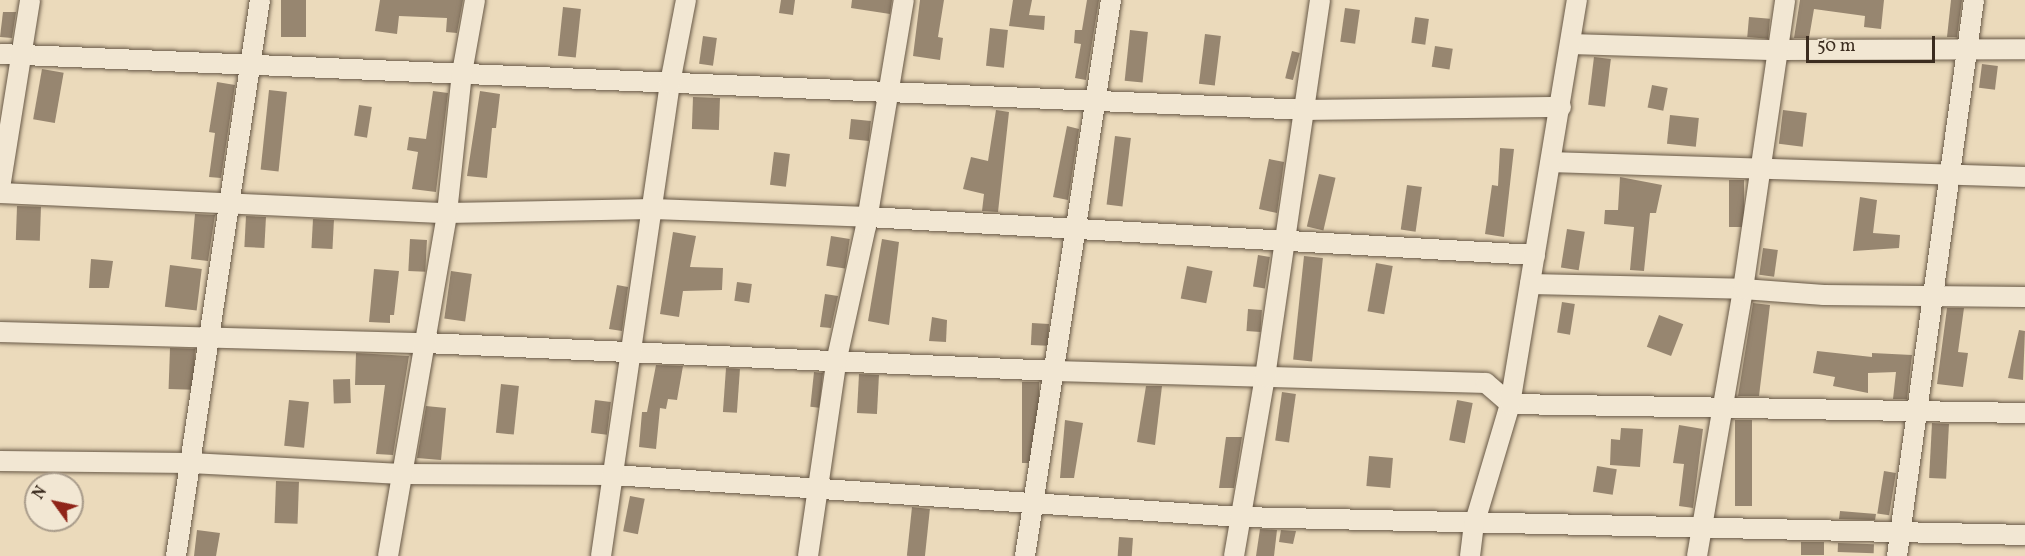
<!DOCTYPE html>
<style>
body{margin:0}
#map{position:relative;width:2025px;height:556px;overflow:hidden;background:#ebdabb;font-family:Vollkorn,serif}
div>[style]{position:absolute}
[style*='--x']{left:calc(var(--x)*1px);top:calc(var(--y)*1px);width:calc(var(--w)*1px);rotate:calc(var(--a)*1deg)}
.building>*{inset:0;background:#978670;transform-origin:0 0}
.roads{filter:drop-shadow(0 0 2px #675846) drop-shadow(0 0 2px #675846)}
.street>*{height:20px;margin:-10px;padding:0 10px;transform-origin:10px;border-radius:10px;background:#f2e7d3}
span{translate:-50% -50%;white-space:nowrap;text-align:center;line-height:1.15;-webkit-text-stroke:4.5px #f2e7d3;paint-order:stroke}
.north{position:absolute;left:24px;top:472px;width:60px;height:60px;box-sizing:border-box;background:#f2e7d3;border:2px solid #a99c8b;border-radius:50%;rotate:303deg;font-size:16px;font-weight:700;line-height:24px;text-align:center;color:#3b2c1f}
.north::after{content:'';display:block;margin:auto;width:21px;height:27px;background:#8f2418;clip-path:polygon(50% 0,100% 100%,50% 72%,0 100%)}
.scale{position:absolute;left:1806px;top:36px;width:129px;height:27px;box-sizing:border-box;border:3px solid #3b2c1f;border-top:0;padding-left:8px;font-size:18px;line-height:21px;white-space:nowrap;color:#3b2c1f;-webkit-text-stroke:4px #f2e7d3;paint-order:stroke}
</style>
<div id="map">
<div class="building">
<div style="left:281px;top:0;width:25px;height:37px"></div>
<div style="clip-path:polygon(380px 0,463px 0,457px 33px,446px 32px,447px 18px,399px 16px,397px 34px,375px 31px)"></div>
<div style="clip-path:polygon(781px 0,795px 0,793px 15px,779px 13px)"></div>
<div style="clip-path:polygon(852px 0,892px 0,890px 14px,851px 8px)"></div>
<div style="clip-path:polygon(920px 0,944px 0,938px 37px,943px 38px,940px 60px,913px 56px)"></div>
<div style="clip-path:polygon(1013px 0,1032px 0,1029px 15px,1045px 16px,1044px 30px,1009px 26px)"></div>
<div style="clip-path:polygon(1087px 0,1099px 0,1086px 80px,1075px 78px,1081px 44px,1074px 43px,1075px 30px,1082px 30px)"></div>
<div style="clip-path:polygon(1800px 0,1884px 0,1881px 29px,1864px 27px,1865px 16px,1814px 9px,1809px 38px,1794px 38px)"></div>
<div style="clip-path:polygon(1951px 0,1962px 0,1957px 37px,1947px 37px)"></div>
<div style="left:563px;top:7px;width:18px;height:49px;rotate:6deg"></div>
<div style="left:1345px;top:8px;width:15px;height:34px;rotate:8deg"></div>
<div style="clip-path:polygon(3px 12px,16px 12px,12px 38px,0 37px)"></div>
<div style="left:1415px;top:17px;width:14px;height:26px;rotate:8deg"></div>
<div style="left:1749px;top:17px;width:21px;height:20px;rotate:5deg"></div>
<div style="left:990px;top:28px;width:18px;height:38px;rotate:6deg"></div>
<div style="left:1130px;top:30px;width:18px;height:51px;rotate:6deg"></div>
<div style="left:1205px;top:34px;width:16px;height:50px;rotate:7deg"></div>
<div style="left:703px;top:36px;width:14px;height:28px;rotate:8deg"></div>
<div style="left:1435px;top:46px;width:18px;height:21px;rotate:9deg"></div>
<div style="left:1292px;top:51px;width:8px;height:28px;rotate:14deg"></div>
<div style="left:1594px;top:57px;width:17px;height:48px;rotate:7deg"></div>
<div style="left:1982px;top:64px;width:16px;height:24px;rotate:7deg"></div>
<div style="left:42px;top:69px;width:22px;height:51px;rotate:10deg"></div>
<div style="clip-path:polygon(217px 82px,235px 85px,221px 178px,209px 177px,215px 133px,209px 132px)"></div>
<div style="left:1652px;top:85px;width:16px;height:23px;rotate:11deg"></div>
<div style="left:269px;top:90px;width:18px;height:80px;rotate:6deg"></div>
<div style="clip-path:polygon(433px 91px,448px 93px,436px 192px,412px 189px,418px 152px,407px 150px,409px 137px,426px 139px)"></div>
<div style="clip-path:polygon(480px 91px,500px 94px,496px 128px,492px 128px,487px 178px,467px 176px)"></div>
<div style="left:693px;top:97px;width:27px;height:32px;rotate:2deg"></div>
<div style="left:359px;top:105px;width:13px;height:31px;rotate:9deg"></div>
<div style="clip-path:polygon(996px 110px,1009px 112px,998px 212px,982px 211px,984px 194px,963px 189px,971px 157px,988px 161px)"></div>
<div style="left:1783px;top:110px;width:24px;height:34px;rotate:7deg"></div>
<div style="left:1670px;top:115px;width:29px;height:29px;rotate:6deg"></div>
<div style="left:851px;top:119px;width:20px;height:20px;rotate:6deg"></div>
<div style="clip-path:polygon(1067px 126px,1079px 129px,1068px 200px,1053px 197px)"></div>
<div style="left:1115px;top:136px;width:16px;height:69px;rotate:7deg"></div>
<div style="clip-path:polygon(1500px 148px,1514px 149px,1504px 237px,1485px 234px,1492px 185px,1498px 186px)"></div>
<div style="left:774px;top:152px;width:16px;height:33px;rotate:7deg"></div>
<div style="clip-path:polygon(1269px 159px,1284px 162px,1277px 213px,1259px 209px)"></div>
<div style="left:1319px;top:174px;width:17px;height:54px;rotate:13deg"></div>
<div style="clip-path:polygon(1620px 177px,1662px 185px,1656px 213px,1650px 213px,1644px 271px,1630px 270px,1634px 227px,1604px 224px,1605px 210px,1618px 210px)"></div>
<div style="left:1729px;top:180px;width:15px;height:47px"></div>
<div style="left:1407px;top:185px;width:15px;height:45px;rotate:8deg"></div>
<div style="clip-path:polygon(1860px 197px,1877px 200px,1873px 233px,1900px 235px,1899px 248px,1853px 251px)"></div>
<div style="left:17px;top:206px;width:24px;height:34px;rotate:2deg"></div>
<div style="clip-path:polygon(195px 214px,215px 215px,208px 261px,191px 259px)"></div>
<div style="left:246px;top:216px;width:20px;height:31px;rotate:3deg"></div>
<div style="left:313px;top:219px;width:21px;height:29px;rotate:3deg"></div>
<div style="left:1567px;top:229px;width:18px;height:39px;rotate:9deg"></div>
<div style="clip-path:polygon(673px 232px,696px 236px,690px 267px,723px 268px,722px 290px,683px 291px,679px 317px,660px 314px)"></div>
<div style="left:831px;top:236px;width:19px;height:30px;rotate:9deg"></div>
<div style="left:410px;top:239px;width:17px;height:32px;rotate:3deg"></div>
<div style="clip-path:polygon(882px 239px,899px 242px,889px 325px,868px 321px)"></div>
<div style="left:1763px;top:248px;width:15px;height:27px;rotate:8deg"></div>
<div style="left:1258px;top:255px;width:12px;height:32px;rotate:9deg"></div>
<div style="left:1304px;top:256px;width:19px;height:104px;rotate:6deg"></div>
<div style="clip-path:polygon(91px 259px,113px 261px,109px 288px,89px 288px)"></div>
<div style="left:1376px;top:263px;width:17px;height:49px;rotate:10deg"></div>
<div style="left:170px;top:265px;width:32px;height:42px;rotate:7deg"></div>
<div style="left:1187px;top:266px;width:26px;height:33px;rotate:11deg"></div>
<div style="clip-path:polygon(374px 269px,399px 271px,394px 315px,390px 315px,390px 323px,369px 322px)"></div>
<div style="left:451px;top:271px;width:21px;height:48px;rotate:8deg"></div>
<div style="left:737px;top:282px;width:15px;height:19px;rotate:8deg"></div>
<div style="clip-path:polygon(617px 285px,628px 287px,622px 331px,609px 329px)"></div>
<div style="clip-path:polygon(825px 294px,838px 296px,831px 328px,820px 327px)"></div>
<div style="left:1562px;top:302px;width:13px;height:31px;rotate:9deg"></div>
<div style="clip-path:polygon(1753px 303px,1770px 305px,1759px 396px,1738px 396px)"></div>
<div style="clip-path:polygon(1947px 308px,1964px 308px,1958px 352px,1968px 353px,1963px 387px,1937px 384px)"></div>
<div style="left:1248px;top:309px;width:14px;height:22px;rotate:4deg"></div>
<div style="left:1659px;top:315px;width:26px;height:34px;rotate:21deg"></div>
<div style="clip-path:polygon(932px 317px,947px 320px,946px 342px,929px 341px)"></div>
<div style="left:1032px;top:323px;width:17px;height:22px;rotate:3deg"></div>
<div style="clip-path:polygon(2019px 330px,2025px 331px,2023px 380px,2008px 378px)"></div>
<div style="left:170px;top:348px;width:25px;height:41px;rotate:2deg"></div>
<div style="clip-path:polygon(1817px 351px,1872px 357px,1872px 353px,1912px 355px,1907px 399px,1893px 399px,1896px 372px,1868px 373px,1868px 393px,1833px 386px,1835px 377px,1813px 373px)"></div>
<div style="clip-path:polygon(356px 353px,409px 356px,393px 455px,376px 454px,385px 385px,355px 385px)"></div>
<div style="clip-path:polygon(656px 365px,683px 366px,677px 400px,668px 399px,666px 409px,660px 408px,656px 449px,639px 447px,642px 412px,647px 412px)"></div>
<div style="left:726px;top:368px;width:14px;height:44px;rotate:4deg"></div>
<div style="left:814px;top:372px;width:9px;height:35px;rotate:6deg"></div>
<div style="left:859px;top:374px;width:20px;height:39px;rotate:3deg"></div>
<div style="left:350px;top:379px;width:24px;height:17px;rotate:88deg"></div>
<div style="left:1022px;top:382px;width:17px;height:81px"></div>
<div style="left:501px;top:384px;width:18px;height:49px;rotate:6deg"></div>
<div style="clip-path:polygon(1146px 386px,1162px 386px,1155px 445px,1137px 442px)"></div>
<div style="left:1282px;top:392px;width:14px;height:49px;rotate:8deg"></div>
<div style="left:289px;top:400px;width:20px;height:46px;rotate:6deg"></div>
<div style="left:595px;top:400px;width:16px;height:33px;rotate:7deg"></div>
<div style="left:1457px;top:400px;width:16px;height:41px;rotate:11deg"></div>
<div style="clip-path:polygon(426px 406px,446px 408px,441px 460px,417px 458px)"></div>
<div style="clip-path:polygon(1065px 420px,1083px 423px,1074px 478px,1060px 478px)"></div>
<div style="left:1735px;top:420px;width:17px;height:86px"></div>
<div style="left:1932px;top:423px;width:17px;height:55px;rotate:3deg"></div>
<div style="clip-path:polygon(1679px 425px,1703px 429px,1693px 508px,1679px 506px,1684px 464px,1673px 463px)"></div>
<div style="clip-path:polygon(1621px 428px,1643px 429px,1640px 467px,1610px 465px,1611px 439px,1620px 440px)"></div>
<div style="clip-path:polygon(1226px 437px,1242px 437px,1234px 488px,1219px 488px)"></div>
<div style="left:1369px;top:456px;width:24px;height:30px;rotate:5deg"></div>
<div style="left:1597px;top:466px;width:20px;height:26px;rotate:9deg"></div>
<div style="left:1884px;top:471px;width:12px;height:43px;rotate:9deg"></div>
<div style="left:276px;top:481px;width:23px;height:42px;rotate:2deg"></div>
<div style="left:630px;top:496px;width:15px;height:36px;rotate:11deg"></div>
<div style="left:912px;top:507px;width:18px;height:49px;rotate:6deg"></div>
<div style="clip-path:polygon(1840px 511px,1876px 514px,1875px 520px,1839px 519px)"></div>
<div style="clip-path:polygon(1260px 529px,1277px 530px,1274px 556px,1256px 556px)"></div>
<div style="clip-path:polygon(197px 530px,220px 533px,216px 556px,194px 556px)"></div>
<div style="clip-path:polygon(1281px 530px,1296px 531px,1293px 544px,1279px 542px)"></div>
<div style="left:1119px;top:537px;width:14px;height:19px;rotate:4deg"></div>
<div style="left:1801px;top:542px;width:23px;height:13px"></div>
<div style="left:1838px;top:543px;width:36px;height:9px;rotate:2deg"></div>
</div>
<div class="roads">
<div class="street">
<div style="--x:1570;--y:44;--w:208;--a:1.7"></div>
<div style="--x:1778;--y:50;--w:247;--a:-0.2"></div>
<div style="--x:0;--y:54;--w:1311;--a:2.45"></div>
<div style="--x:1310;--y:110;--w:251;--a:-0.7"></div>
<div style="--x:1551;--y:162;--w:474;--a:1.8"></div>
<div style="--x:0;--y:188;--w:190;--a:-80.9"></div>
<div style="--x:0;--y:193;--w:447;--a:2.6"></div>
<div style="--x:447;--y:213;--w:206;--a:-1.1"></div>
<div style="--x:653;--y:209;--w:215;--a:2.1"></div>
<div style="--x:868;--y:217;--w:668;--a:3.26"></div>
<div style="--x:1530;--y:284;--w:213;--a:1.3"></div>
<div style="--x:1743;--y:289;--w:81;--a:4.2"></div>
<div style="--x:1824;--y:295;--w:201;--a:0.6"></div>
<div style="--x:0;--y:332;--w:425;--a:1.5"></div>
<div style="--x:425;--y:343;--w:632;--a:2.54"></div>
<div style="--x:1056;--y:371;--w:430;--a:1.6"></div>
<div style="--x:1486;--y:383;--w:32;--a:41"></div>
<div style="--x:1510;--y:404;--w:515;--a:1"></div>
<div style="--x:0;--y:461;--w:190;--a:0.6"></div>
<div style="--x:190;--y:463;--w:212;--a:3"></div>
<div style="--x:402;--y:474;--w:211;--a:0.3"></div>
<div style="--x:613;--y:475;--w:628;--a:3.83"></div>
<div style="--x:1240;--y:517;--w:785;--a:1.31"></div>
<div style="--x:176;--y:556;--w:562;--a:-81.41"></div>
<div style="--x:388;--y:556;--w:348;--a:-80.2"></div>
<div style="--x:447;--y:213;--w:141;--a:-83.9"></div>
<div style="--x:462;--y:73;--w:74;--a:-79.9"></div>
<div style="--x:601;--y:556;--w:478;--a:-81.7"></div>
<div style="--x:670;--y:83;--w:85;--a:-79.1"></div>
<div style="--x:808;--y:556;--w:200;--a:-81.7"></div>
<div style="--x:837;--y:358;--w:135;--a:-77.6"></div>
<div style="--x:866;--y:226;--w:229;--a:-80.5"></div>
<div style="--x:1025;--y:556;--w:563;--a:-81.21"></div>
<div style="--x:1234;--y:556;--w:182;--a:-80.2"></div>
<div style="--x:1265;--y:377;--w:381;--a:-81.7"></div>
<div style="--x:1470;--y:556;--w:31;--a:-83"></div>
<div style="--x:1474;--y:525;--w:126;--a:-73.4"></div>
<div style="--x:1510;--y:404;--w:410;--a:-80.6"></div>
<div style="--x:1697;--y:556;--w:271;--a:-80.2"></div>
<div style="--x:1743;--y:289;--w:292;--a:-81.7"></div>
<div style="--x:1897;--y:556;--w:561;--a:-82.12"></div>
</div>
</div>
<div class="north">N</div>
<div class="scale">50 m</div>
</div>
